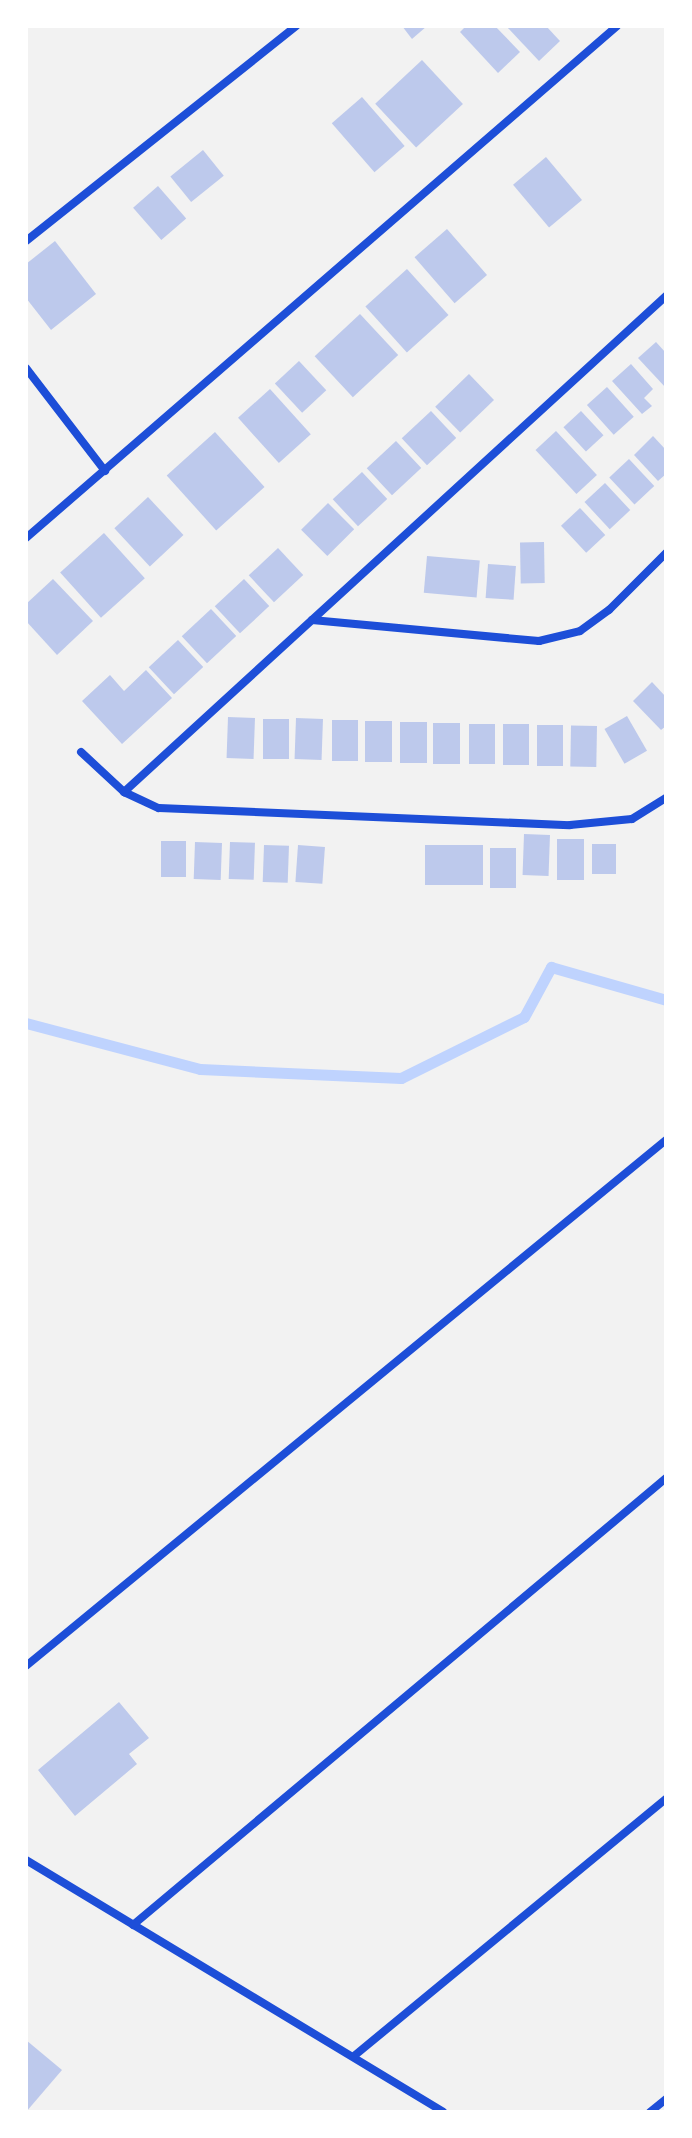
<!DOCTYPE html>
<style>
body{margin:0}
#map{position:relative;width:692px;height:2138px;overflow:hidden;background:#f2f2f2;font-family:Georgia,serif}
div>[style]{position:absolute}
[style*='--x']{left:calc(var(--x)*1px);top:calc(var(--y)*1px);width:calc(var(--w)*1px);rotate:calc(var(--a)*1deg)}
.stream>*{height:11px;margin:-5.5px;padding:0 5.5px;transform-origin:5.5px;border-radius:5.5px;background:#bfd3fe}
.building>*{inset:0;background:#bdc9ec;transform-origin:0 0}
.minor>*{height:8px;margin:-4px;padding:0 4px;transform-origin:4px;border-radius:4px;background:#1d4ed8}
span{translate:-50% -50%;white-space:nowrap;text-align:center;line-height:1.15;-webkit-text-stroke:6px #fff;paint-order:stroke}
.frame{position:absolute;inset:0;border:28px solid #fff;pointer-events:none}
</style>
<div id="map">
<div class="stream">
<div style="--x:26;--y:1023;--w:180;--a:14.8"></div>
<div style="--x:200;--y:1069;--w:201;--a:2.6"></div>
<div style="--x:401;--y:1078;--w:137;--a:-26.4"></div>
<div style="--x:524;--y:1017;--w:57;--a:-61.6"></div>
<div style="--x:551;--y:967;--w:120;--a:16"></div>
</div>
<div class="building">
<div style="clip-path:polygon(402px 26px,427px 26px,412px 39px)"></div>
<div style="clip-path:polygon(466px 26px,495px 26px,520px 52px,498px 73px,460px 32px)"></div>
<div style="clip-path:polygon(506px 26px,546px 26px,560px 41px,539px 61px)"></div>
<div style="left:422px;top:60px;width:60px;height:64px;rotate:47deg"></div>
<div style="left:362px;top:97px;width:65px;height:40px;rotate:49deg"></div>
<div style="left:203px;top:150px;width:33px;height:42px;rotate:51deg"></div>
<div style="left:546px;top:157px;width:56px;height:43px;rotate:50deg"></div>
<div style="left:158px;top:186px;width:43px;height:33px;rotate:49deg"></div>
<div style="left:447px;top:229px;width:61px;height:43px;rotate:49deg"></div>
<div style="clip-path:polygon(55px 241px,96px 294px,51px 330px,26px 298px,26px 264px)"></div>
<div style="left:407px;top:269px;width:62px;height:56px;rotate:48deg"></div>
<div style="left:360px;top:314px;width:56px;height:62px;rotate:47deg"></div>
<div style="clip-path:polygon(656px 342px,666px 353px,666px 388px,638px 358px)"></div>
<div style="left:299px;top:361px;width:40px;height:33px;rotate:47deg"></div>
<div style="clip-path:polygon(631px 364px,653px 389px,644px 398px,652px 406px,642px 414px,612px 381px)"></div>
<div style="left:469px;top:374px;width:36px;height:47px;rotate:46deg"></div>
<div style="left:607px;top:387px;width:40px;height:27px;rotate:48deg"></div>
<div style="left:270px;top:389px;width:61px;height:43px;rotate:48deg"></div>
<div style="left:431px;top:411px;width:37px;height:40px;rotate:47deg"></div>
<div style="left:581px;top:411px;width:33px;height:24px;rotate:47deg"></div>
<div style="left:556px;top:431px;width:60px;height:28px;rotate:47deg"></div>
<div style="left:215px;top:432px;width:74px;height:65px;rotate:48deg"></div>
<div style="clip-path:polygon(653px 436px,666px 450px,666px 474px,658px 481px,634px 455px)"></div>
<div style="left:396px;top:441px;width:37px;height:40px;rotate:47deg"></div>
<div style="left:629px;top:459px;width:37px;height:27px;rotate:47deg"></div>
<div style="left:362px;top:472px;width:37px;height:40px;rotate:47deg"></div>
<div style="left:605px;top:483px;width:37px;height:28px;rotate:47deg"></div>
<div style="left:148px;top:497px;width:52px;height:46px;rotate:47deg"></div>
<div style="left:328px;top:503px;width:37px;height:38px;rotate:45deg"></div>
<div style="left:580px;top:508px;width:37px;height:26px;rotate:47deg"></div>
<div style="left:104px;top:533px;width:61px;height:59px;rotate:48deg"></div>
<div style="left:544px;top:542px;width:41px;height:24px;rotate:89deg"></div>
<div style="left:278px;top:548px;width:37px;height:40px;rotate:47deg"></div>
<div style="left:427px;top:556px;width:53px;height:37px;rotate:5deg"></div>
<div style="left:488px;top:564px;width:28px;height:34px;rotate:4deg"></div>
<div style="clip-path:polygon(53px 579px,93px 621px,57px 655px,26px 621px,26px 604px)"></div>
<div style="left:244px;top:579px;width:37px;height:40px;rotate:47deg"></div>
<div style="left:211px;top:609px;width:37px;height:40px;rotate:47deg"></div>
<div style="left:178px;top:640px;width:37px;height:40px;rotate:47deg"></div>
<div style="clip-path:polygon(146px 670px,172px 698px,122px 744px,82px 701px,110px 675px,124px 691px)"></div>
<div style="clip-path:polygon(652px 682px,666px 697px,666px 726px,661px 730px,633px 701px)"></div>
<div style="left:627px;top:716px;width:40px;height:26px;rotate:60deg"></div>
<div style="left:228px;top:717px;width:27px;height:41px;rotate:2deg"></div>
<div style="left:296px;top:718px;width:27px;height:41px;rotate:2deg"></div>
<div style="left:263px;top:719px;width:26px;height:40px"></div>
<div style="left:332px;top:720px;width:26px;height:41px"></div>
<div style="left:365px;top:721px;width:27px;height:41px"></div>
<div style="left:400px;top:722px;width:27px;height:41px"></div>
<div style="left:433px;top:723px;width:27px;height:41px"></div>
<div style="left:469px;top:724px;width:26px;height:40px"></div>
<div style="left:503px;top:724px;width:26px;height:41px"></div>
<div style="left:537px;top:725px;width:26px;height:41px"></div>
<div style="left:597px;top:726px;width:41px;height:26px;rotate:91deg"></div>
<div style="left:524px;top:834px;width:26px;height:41px;rotate:2deg"></div>
<div style="left:557px;top:839px;width:27px;height:41px"></div>
<div style="left:161px;top:841px;width:25px;height:36px"></div>
<div style="left:195px;top:842px;width:27px;height:37px;rotate:2deg"></div>
<div style="left:230px;top:842px;width:25px;height:37px;rotate:2deg"></div>
<div style="left:592px;top:844px;width:24px;height:30px"></div>
<div style="left:264px;top:845px;width:25px;height:37px;rotate:2deg"></div>
<div style="left:298px;top:845px;width:27px;height:37px;rotate:4deg"></div>
<div style="left:483px;top:845px;width:40px;height:58px;rotate:90deg"></div>
<div style="left:490px;top:848px;width:26px;height:40px"></div>
<div style="clip-path:polygon(119px 1702px,149px 1738px,129px 1754px,137px 1764px,75px 1816px,38px 1770px)"></div>
<div style="clip-path:polygon(26px 2040px,62px 2070px,26px 2112px)"></div>
</div>
<div class="minor">
<div style="--x:26;--y:241;--w:345;--a:-38.5"></div>
<div style="--x:26;--y:368;--w:130;--a:52.5"></div>
<div style="--x:26;--y:538;--w:782;--a:-40.9"></div>
<div style="--x:312;--y:620;--w:228;--a:5.3"></div>
<div style="--x:539;--y:641;--w:42;--a:-13.7"></div>
<div style="--x:580;--y:631;--w:36;--a:-36"></div>
<div style="--x:609;--y:610;--w:81;--a:-45"></div>
<div style="--x:81;--y:752;--w:59;--a:42.9"></div>
<div style="--x:124;--y:792;--w:38;--a:25"></div>
<div style="--x:159;--y:808;--w:411;--a:2.4"></div>
<div style="--x:570;--y:825;--w:62;--a:-5.5"></div>
<div style="--x:632;--y:819;--w:40;--a:-32"></div>
<div style="--x:124;--y:792;--w:735;--a:-42.46"></div>
<div style="--x:26;--y:1666;--w:828;--a:-39.42"></div>
<div style="--x:26;--y:1860;--w:487;--a:31.1"></div>
<div style="--x:133;--y:1925;--w:696;--a:-39.98"></div>
<div style="--x:354;--y:2056;--w:404;--a:-39.5"></div>
<div style="--x:650;--y:2112;--w:21;--a:-39"></div>
</div>
<div class="frame"></div>
</div>
